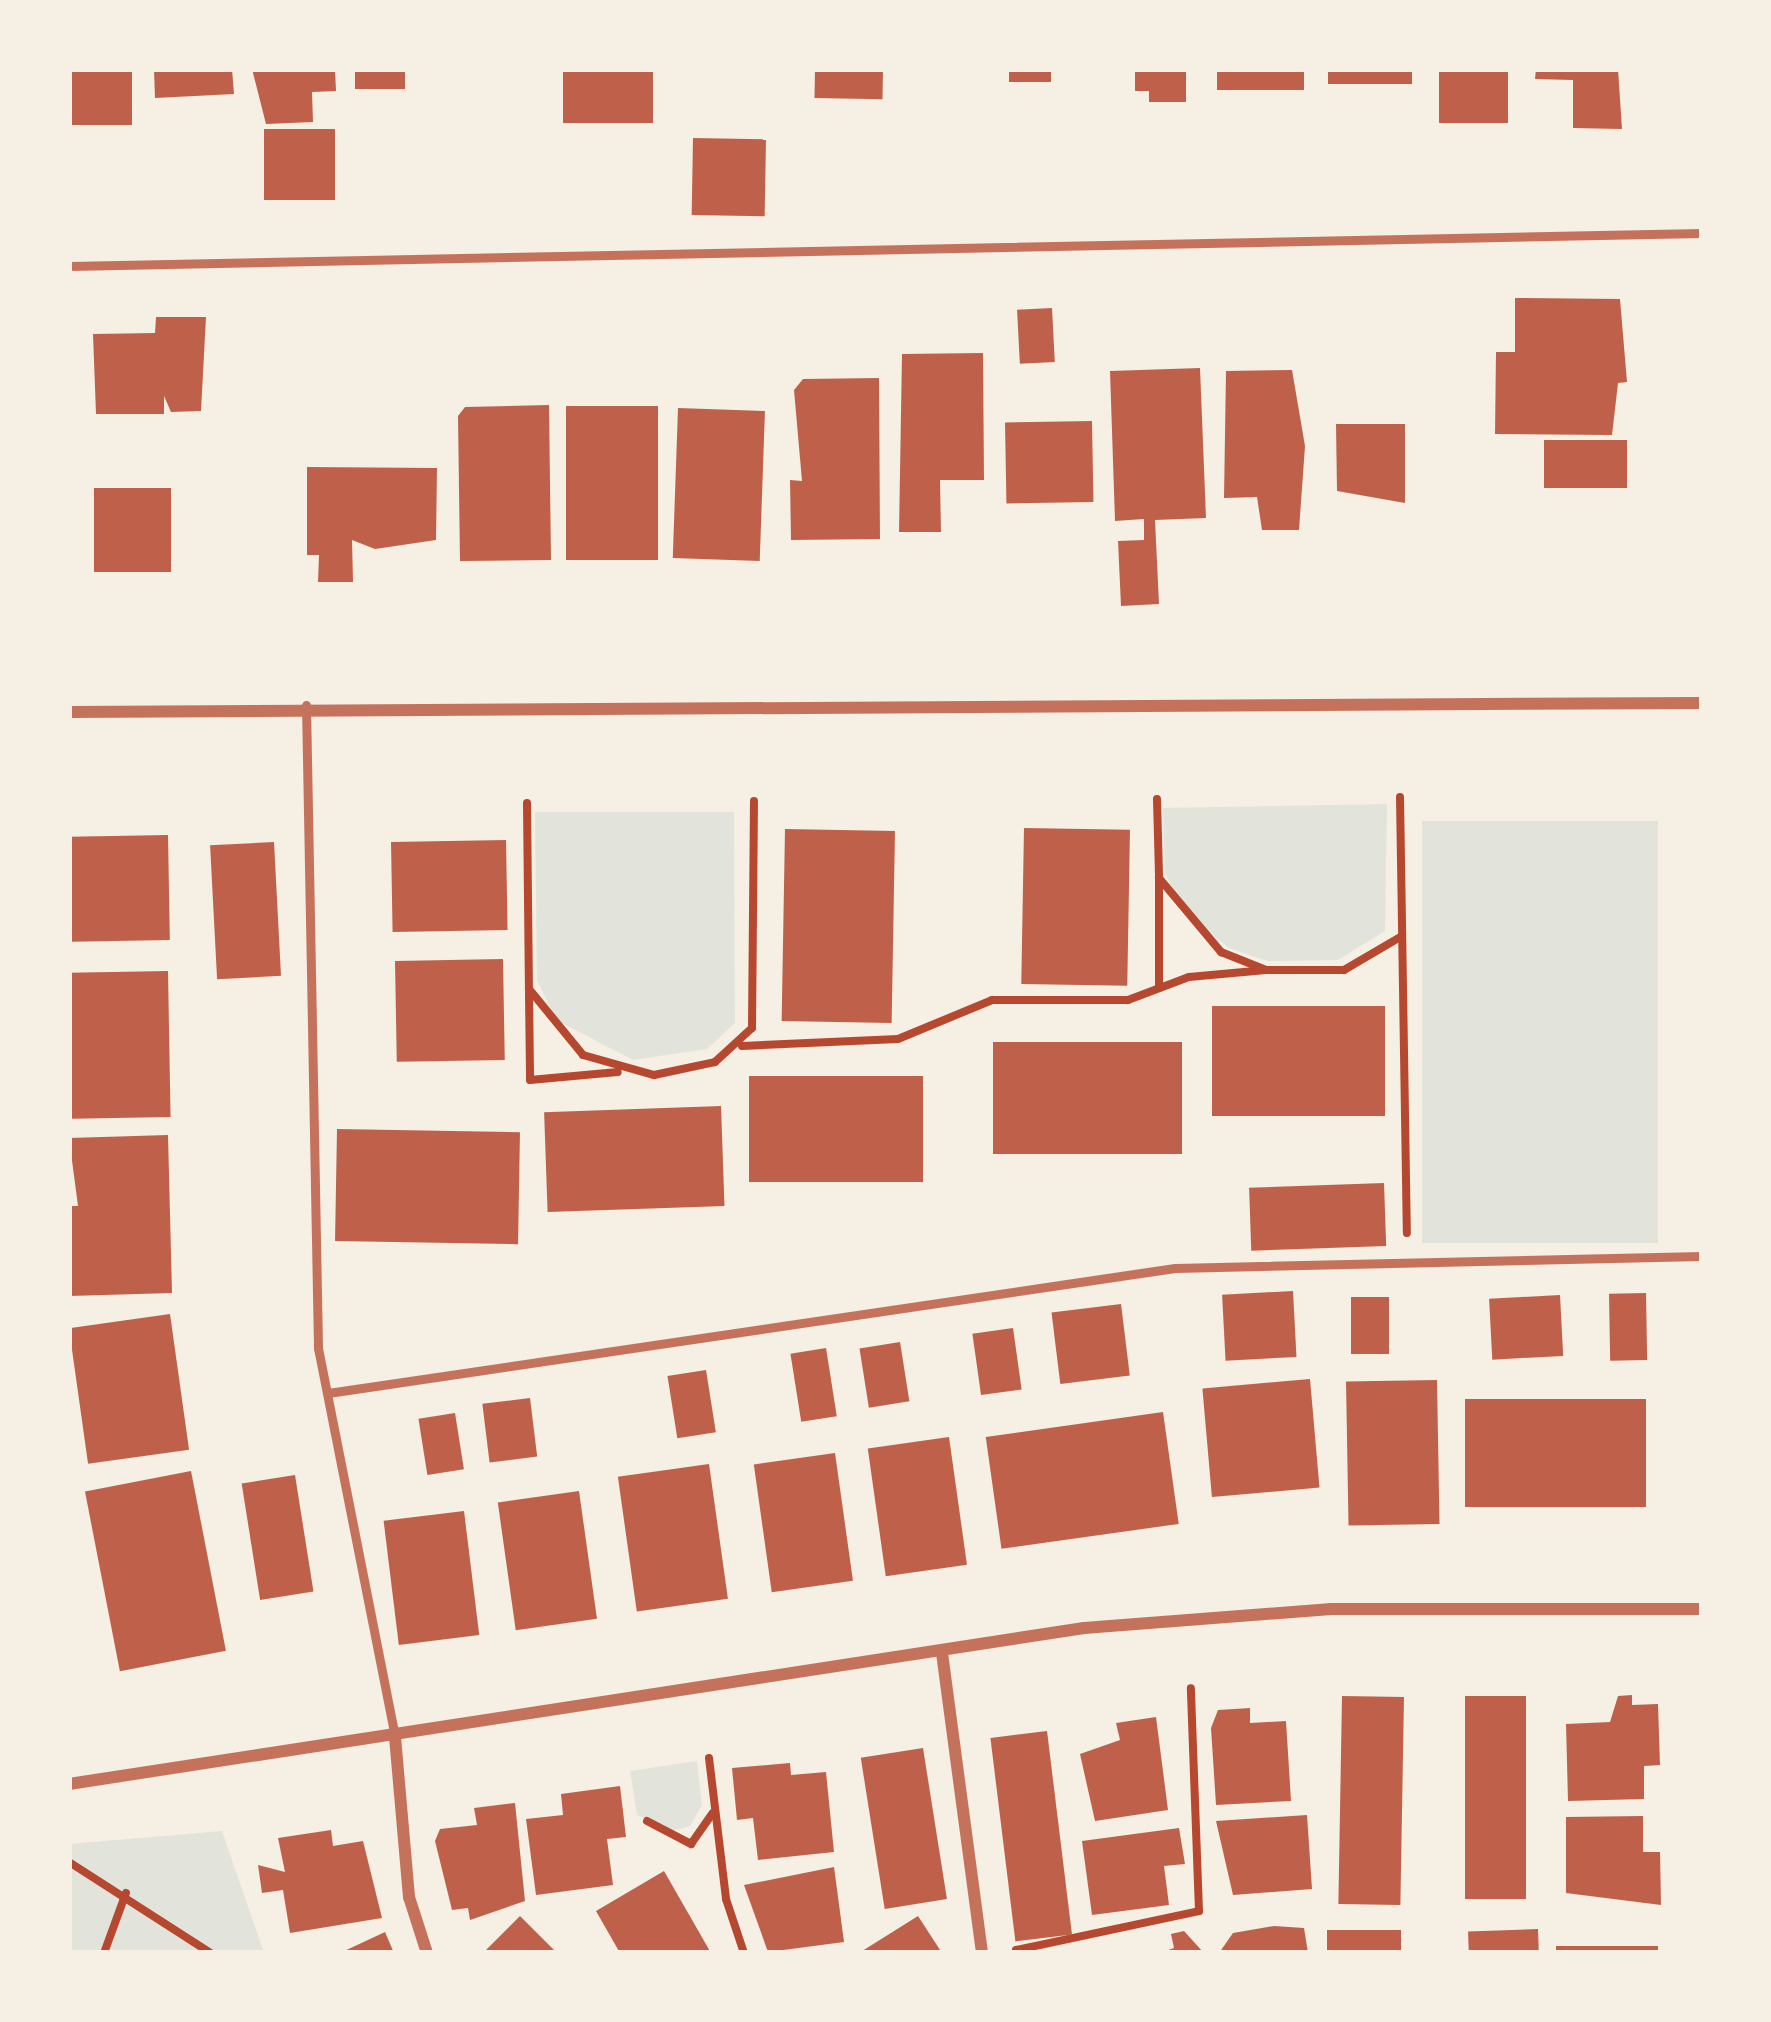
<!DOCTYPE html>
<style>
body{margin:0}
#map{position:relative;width:1771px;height:2022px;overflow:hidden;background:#f6efe4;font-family:"Playfair Display",serif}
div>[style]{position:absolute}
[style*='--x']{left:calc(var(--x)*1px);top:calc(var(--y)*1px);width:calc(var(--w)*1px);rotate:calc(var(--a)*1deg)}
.green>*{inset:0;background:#e2e4dc;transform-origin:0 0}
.building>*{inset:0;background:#bf614a;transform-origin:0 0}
.path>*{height:8px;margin:-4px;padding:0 4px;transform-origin:4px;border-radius:4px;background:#b5482f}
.service>*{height:9px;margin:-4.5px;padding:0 4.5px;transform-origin:4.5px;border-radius:4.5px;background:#c5725c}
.minor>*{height:12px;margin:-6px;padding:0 6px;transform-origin:6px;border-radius:6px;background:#c5725c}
span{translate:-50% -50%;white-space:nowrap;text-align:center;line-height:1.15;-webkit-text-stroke:9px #f6efe4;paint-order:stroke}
.frame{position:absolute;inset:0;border:72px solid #f6efe4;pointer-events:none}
</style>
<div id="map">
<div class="green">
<div style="clip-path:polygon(1387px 804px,1385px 931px,1338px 960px,1267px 961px,1229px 948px,1184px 911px,1165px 873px,1163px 808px)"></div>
<div style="clip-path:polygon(535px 812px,734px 812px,735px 1023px,707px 1049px,633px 1060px,556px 1020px,537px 980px)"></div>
<div style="left:1658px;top:821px;width:422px;height:236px;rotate:90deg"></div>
<div style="clip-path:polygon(697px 1761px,702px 1805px,690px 1826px,672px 1831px,637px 1815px,630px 1771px)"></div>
<div style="clip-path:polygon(222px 1831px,264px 1953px,69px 1953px,69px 1844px)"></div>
</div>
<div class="building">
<div style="left:69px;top:69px;width:63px;height:56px"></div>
<div style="clip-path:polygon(154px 69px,232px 69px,234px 94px,155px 98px)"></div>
<div style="clip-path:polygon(252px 69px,335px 69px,336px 91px,312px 92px,313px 122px,266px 124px)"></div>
<div style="left:355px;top:69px;width:50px;height:20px"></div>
<div style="left:563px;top:69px;width:90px;height:54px"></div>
<div style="left:815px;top:69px;width:68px;height:29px;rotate:1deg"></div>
<div style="left:1009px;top:69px;width:42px;height:13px"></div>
<div style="clip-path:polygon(1135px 69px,1186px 69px,1186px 102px,1149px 102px,1149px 91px,1135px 91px)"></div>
<div style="left:1217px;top:69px;width:87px;height:21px"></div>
<div style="left:1328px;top:69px;width:84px;height:15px"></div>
<div style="left:1439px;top:69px;width:69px;height:54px"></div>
<div style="clip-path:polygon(1536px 69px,1618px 69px,1622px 129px,1573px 128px,1573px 80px,1535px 79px)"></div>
<div style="left:264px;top:129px;width:71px;height:71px"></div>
<div style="left:693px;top:138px;width:73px;height:77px;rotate:1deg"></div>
<div style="clip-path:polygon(1515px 298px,1620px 299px,1627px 382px,1618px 383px,1612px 435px,1495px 434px,1496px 352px,1515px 352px)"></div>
<div style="left:1052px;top:308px;width:54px;height:35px;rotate:87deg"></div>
<div style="clip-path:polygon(156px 317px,206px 317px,201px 411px,171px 412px,164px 396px,164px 414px,96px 414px,93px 334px,155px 333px)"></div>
<div style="clip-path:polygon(983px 353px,984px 480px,940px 480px,941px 532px,899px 532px,902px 354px)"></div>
<div style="clip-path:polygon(1200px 368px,1206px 518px,1155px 520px,1159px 604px,1121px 606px,1118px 541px,1144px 540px,1144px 519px,1115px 521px,1110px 371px)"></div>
<div style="clip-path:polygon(1292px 370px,1305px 446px,1299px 530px,1262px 530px,1257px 497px,1224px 498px,1226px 371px)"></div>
<div style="clip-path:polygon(879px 378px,880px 539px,791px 540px,790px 480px,802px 481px,794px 390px,803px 379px)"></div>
<div style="clip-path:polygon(549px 405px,551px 560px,460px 561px,458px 416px,465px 407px)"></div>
<div style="left:658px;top:406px;width:154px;height:92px;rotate:90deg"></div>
<div style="left:678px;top:408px;width:87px;height:150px;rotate:2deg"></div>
<div style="left:1092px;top:421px;width:81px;height:87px;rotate:89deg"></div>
<div style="clip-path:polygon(1336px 424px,1405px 424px,1405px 503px,1337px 491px)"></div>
<div style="left:1544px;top:440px;width:83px;height:48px"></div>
<div style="clip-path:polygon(307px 467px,437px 468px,436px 540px,375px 549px,352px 540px,353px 582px,318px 582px,319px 555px,307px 555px)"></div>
<div style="left:94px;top:488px;width:77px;height:84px"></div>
<div style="left:1024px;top:828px;width:106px;height:156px;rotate:1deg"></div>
<div style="left:785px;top:829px;width:110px;height:192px;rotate:1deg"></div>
<div style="left:168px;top:835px;width:105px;height:99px;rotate:89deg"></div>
<div style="left:506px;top:840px;width:90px;height:115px;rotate:89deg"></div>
<div style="left:274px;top:842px;width:134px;height:64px;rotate:87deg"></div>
<div style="left:503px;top:959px;width:101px;height:108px;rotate:89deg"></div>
<div style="left:168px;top:971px;width:146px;height:99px;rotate:89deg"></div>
<div style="left:1212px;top:1006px;width:173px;height:110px"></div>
<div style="left:993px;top:1042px;width:189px;height:112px"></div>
<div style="left:749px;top:1076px;width:174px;height:106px"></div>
<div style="left:721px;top:1106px;width:100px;height:177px;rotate:88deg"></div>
<div style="left:337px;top:1129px;width:183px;height:112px;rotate:1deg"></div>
<div style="clip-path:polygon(168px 1135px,172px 1293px,69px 1296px,69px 1206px,78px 1206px,69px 1138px)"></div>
<div style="left:1384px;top:1183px;width:63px;height:135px;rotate:88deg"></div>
<div style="left:1293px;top:1291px;width:66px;height:71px;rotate:87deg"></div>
<div style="left:1646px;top:1293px;width:67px;height:37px;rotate:89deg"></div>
<div style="left:1560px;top:1295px;width:61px;height:71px;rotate:87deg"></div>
<div style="left:1351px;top:1297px;width:38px;height:57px"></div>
<div style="left:1121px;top:1304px;width:72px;height:70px;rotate:83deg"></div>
<div style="left:170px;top:1314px;width:137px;height:102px;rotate:82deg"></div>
<div style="left:1013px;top:1328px;width:62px;height:41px;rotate:82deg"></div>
<div style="left:900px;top:1342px;width:60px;height:41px;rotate:81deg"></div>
<div style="left:826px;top:1348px;width:69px;height:36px;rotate:81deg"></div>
<div style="left:706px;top:1370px;width:63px;height:39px;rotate:81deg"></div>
<div style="left:1310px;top:1379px;width:109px;height:108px;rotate:85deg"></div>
<div style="left:1437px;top:1380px;width:144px;height:91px;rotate:89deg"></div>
<div style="left:530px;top:1398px;width:59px;height:48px;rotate:83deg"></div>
<div style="left:1465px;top:1399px;width:181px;height:108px"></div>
<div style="left:1163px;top:1412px;width:113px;height:179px;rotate:82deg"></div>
<div style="left:455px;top:1413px;width:57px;height:37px;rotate:81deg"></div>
<div style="left:949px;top:1437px;width:129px;height:82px;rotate:82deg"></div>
<div style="left:835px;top:1453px;width:129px;height:82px;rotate:82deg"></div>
<div style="left:709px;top:1464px;width:136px;height:92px;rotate:82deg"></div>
<div style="left:191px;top:1471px;width:183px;height:108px;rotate:79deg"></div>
<div style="left:295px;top:1475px;width:118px;height:54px;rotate:81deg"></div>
<div style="left:579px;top:1491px;width:129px;height:82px;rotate:82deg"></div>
<div style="left:464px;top:1511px;width:125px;height:81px;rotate:83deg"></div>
<div style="clip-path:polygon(1632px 1695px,1632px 1705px,1658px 1704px,1660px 1765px,1644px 1766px,1644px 1799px,1568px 1801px,1566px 1724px,1610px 1722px,1618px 1696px)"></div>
<div style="left:1342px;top:1696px;width:62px;height:208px;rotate:1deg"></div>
<div style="left:1465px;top:1696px;width:61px;height:203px"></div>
<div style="clip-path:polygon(1250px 1708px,1250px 1723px,1286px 1721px,1291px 1801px,1216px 1805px,1211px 1728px,1218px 1710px)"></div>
<div style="clip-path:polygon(1156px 1717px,1168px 1810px,1095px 1821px,1080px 1754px,1120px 1740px,1116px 1723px)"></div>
<div style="left:1047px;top:1731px;width:205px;height:57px;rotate:83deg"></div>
<div style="left:923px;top:1748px;width:153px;height:63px;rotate:81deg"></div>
<div style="clip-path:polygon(790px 1763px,791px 1775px,826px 1772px,834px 1852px,758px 1860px,753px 1818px,737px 1820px,732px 1768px)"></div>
<div style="clip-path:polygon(620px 1786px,626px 1837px,607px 1839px,613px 1885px,536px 1895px,526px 1819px,563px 1815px,561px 1794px)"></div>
<div style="clip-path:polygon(515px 1803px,525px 1901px,470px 1920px,468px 1908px,452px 1910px,435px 1841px,440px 1829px,477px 1825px,474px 1808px)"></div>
<div style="clip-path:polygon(1307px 1815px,1312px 1889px,1233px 1895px,1216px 1821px)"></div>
<div style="clip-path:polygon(1643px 1816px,1643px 1852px,1660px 1852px,1661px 1905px,1566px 1893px,1566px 1817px)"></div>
<div style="clip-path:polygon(1179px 1828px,1185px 1864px,1164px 1866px,1169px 1905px,1092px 1915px,1082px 1841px)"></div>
<div style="clip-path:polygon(331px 1830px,333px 1846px,363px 1841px,382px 1918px,290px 1933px,283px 1890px,262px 1893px,258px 1865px,285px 1872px,278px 1838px)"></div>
<div style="clip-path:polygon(834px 1867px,844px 1942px,768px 1952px,744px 1885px)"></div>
<div style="clip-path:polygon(664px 1871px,711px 1953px,620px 1953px,596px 1911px)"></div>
<div style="clip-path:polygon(520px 1916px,557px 1953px,483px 1953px)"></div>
<div style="clip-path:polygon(918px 1916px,942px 1953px,859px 1953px)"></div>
<div style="clip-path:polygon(1274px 1926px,1304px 1928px,1308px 1953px,1219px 1953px,1233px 1933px)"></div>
<div style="left:1538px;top:1929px;width:24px;height:70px;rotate:88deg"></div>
<div style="left:1401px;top:1930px;width:23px;height:74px;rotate:90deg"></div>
<div style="clip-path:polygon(1184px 1931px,1204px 1953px,1160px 1953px,1174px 1948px,1171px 1934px)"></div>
<div style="clip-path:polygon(385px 1932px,394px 1953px,340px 1953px)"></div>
<div style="left:1556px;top:1946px;width:102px;height:7px"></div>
</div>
<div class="path">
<div style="--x:1400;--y:797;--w:436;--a:89.1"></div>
<div style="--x:1157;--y:799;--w:79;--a:88.5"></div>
<div style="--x:1159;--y:878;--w:97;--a:50"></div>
<div style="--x:1221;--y:952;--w:48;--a:21.8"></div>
<div style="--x:1266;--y:970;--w:78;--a:0"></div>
<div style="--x:1344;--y:970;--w:67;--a:-30.4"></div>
<div style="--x:527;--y:803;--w:186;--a:89.4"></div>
<div style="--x:529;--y:989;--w:85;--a:50.7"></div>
<div style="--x:583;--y:1055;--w:74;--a:15.7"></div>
<div style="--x:654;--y:1075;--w:62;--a:-12"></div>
<div style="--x:715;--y:1062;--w:50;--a:-42.6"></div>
<div style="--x:752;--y:1028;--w:227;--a:-89.5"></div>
<div style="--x:1159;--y:988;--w:109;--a:-90"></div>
<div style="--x:529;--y:993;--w:87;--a:89.3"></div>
<div style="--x:530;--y:1080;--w:88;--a:-5.2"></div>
<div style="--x:742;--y:1046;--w:156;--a:-2.6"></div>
<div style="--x:898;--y:1039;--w:102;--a:-22.5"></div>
<div style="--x:992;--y:1000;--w:136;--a:0"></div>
<div style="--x:1128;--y:1000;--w:65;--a:-20.7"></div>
<div style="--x:1189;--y:977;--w:77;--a:-5.2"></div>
<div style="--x:709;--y:1758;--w:142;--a:83.1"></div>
<div style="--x:726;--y:1899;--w:57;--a:71.6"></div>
<div style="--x:647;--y:1821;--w:50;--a:27.6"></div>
<div style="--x:691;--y:1844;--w:38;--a:-55"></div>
<div style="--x:69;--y:1862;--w:169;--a:32.7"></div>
<div style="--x:1016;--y:1950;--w:187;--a:-12"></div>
<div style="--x:1199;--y:1911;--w:223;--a:-92.1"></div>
<div style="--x:104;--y:1953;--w:64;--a:-69.9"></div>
</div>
<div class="service">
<div style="--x:69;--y:266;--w:1633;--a:-1.16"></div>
<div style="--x:306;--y:705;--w:643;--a:88.93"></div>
<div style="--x:318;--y:1348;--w:397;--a:78.8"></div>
<div style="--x:328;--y:1393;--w:856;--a:-8.4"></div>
<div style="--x:1175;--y:1268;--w:527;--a:-1.3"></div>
</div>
<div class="minor">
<div style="--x:69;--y:712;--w:1633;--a:-0.32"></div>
<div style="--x:942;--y:1653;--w:303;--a:82.4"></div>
<div style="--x:395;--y:1737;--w:161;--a:85"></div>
<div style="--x:409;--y:1897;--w:59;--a:72.2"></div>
<div style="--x:69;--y:1784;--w:1027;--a:-8.74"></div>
<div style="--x:1084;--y:1628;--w:248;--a:-4.4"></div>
<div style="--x:1331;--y:1609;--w:371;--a:0"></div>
</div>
<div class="frame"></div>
</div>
